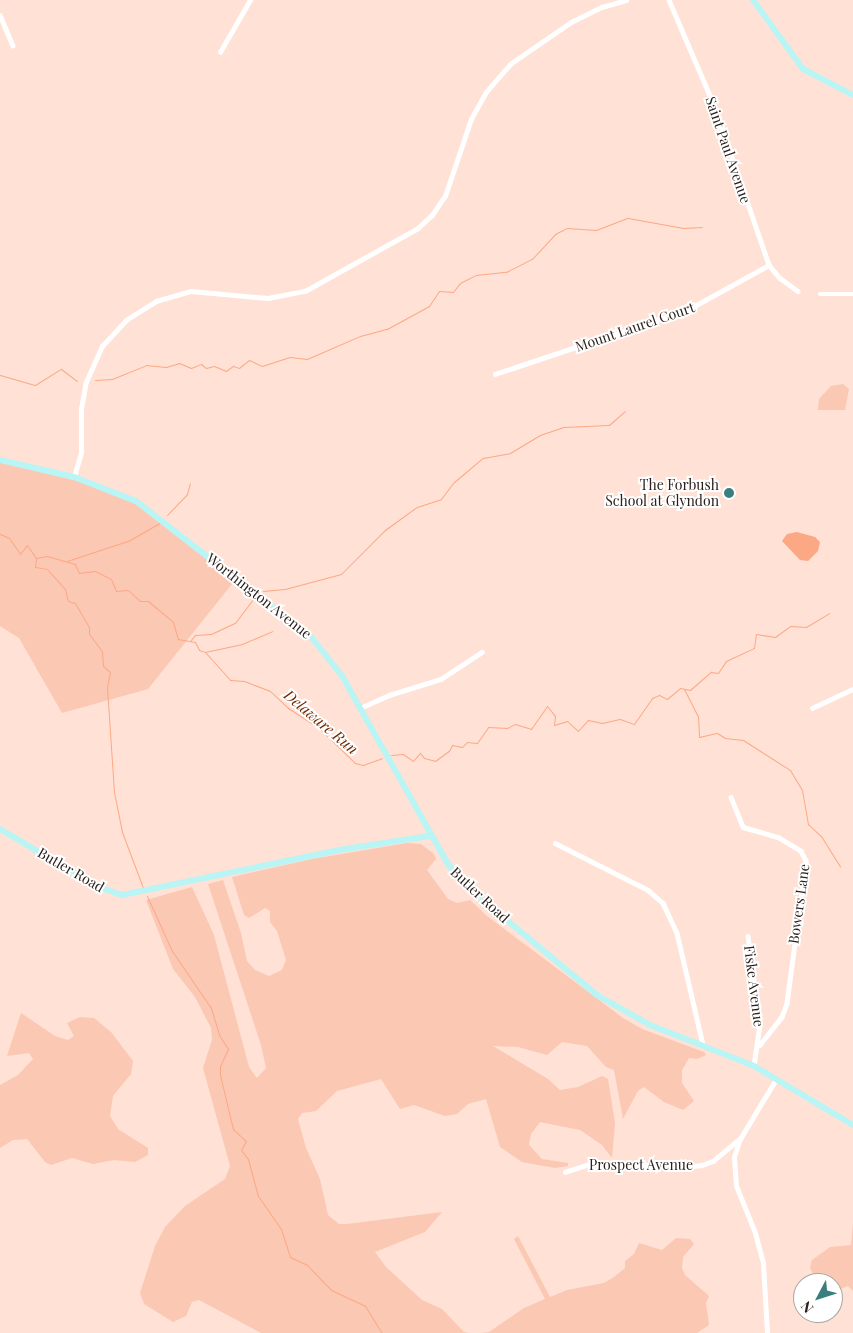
<!DOCTYPE html>
<style>
body{margin:0}
#map{position:relative;width:853px;height:1333px;overflow:hidden;background:#ffe1d5;font-family:"Playfair Display",serif}
div>[style]{position:absolute}
[style*='--x']{left:calc(var(--x)*1px);top:calc(var(--y)*1px);width:calc(var(--w)*1px);rotate:calc(var(--a)*1deg)}
.green>*{inset:0;background:#fbc8b3}
.water>*{inset:0;background:#fca885}
.stream>*{height:1px;margin:-0.5px;padding:0 0.5px;transform-origin:0.5px;border-radius:0.5px;background:#fca885}
.street>*{height:4.5px;margin:-2.25px;padding:0 2.25px;transform-origin:2.25px;border-radius:2.25px;background:#fff}
.secondary>*{height:6px;margin:-3px;padding:0 3px;transform-origin:3px;border-radius:3px;background:#b9f5f4}
.dots>*{width:14px;height:14px;translate:-50% -50%;box-sizing:border-box;border:2px solid #fff;border-radius:50%}
span{translate:-50% -50%;white-space:nowrap;text-align:center;line-height:1.15;-webkit-text-stroke:4px #fff;paint-order:stroke}
.street-label{font-size:14px;color:#2b201c}
.poi-label{font-size:14px;color:#2b201c}
.right{translate:-100% -50%;text-align:right}
.water-label{font-size:15px;color:#712900;font-style:italic}
.north{position:absolute;left:793px;top:1273px;width:50px;height:50px;box-sizing:border-box;background:#fff;border:1px solid #aaa6a4;border-radius:50%;rotate:230deg;font-size:14px;font-weight:700;line-height:20px;text-align:center;color:#2b201c}
.north::after{content:'';display:block;margin:auto;width:18px;height:22px;background:#38807f;clip-path:polygon(50% 0,100% 100%,50% 72%,0 100%)}
</style>
<div id="map">
<div class="green">
<div style="clip-path:polygon(843px 384px,849px 389px,845px 410px,818px 410px,819px 399px,831px 386px)"></div>
<div style="clip-path:polygon(0 462px,81px 482px,137px 504px,236px 579px,148px 689px,62px 713px,19px 638px,0 626px)"></div>
<div style="clip-path:polygon(407px 843px,421px 844px,433px 853px,436px 859px,427px 870px,448px 899px,457px 903px,470px 900px,487px 916px,623px 1018px,642px 1029px,704px 1052px,706px 1055px,697px 1059px,689px 1058px,682px 1070px,682px 1083px,694px 1101px,683px 1110px,664px 1102px,644px 1087px,638px 1091px,623px 1119px,614px 1070px,606px 1067px,587px 1046px,562px 1042px,547px 1055px,518px 1047px,493px 1046px,548px 1079px,560px 1090px,578px 1087px,602px 1076px,608px 1079px,615px 1123px,612px 1158px,602px 1145px,580px 1130px,540px 1122px,531px 1134px,529px 1145px,542px 1159px,568px 1163px,568px 1166px,555px 1168px,522px 1162px,500px 1147px,486px 1099px,468px 1104px,457px 1114px,445px 1116px,414px 1105px,400px 1109px,381px 1079px,337px 1091px,316px 1111px,302px 1113px,298px 1119px,306px 1148px,320px 1179px,328px 1215px,339px 1224px,347px 1224px,442px 1212px,425px 1232px,375px 1252px,386px 1267px,422px 1300px,442px 1309px,464px 1332px,469px 1333px,261px 1333px,199px 1300px,192px 1302px,186px 1316px,173px 1322px,144px 1304px,140px 1293px,155px 1246px,165px 1227px,185px 1206px,225px 1179px,230px 1166px,203px 1068px,212px 1040px,211px 1028px,195px 997px,173px 969px,146px 900px,192px 887px,214px 935px,249px 1067px,257px 1078px,266px 1068px,261px 1045px,208px 884px,223px 880px,241px 933px,247px 961px,255px 970px,269px 976px,282px 970px,286px 960px,277px 931px,270px 922px,270px 911px,265px 908px,249px 918px,244px 915px,232px 877px,312px 859px)"></div>
<div style="clip-path:polygon(21px 1013px,55px 1036px,68px 1040px,74px 1036px,67px 1023px,80px 1017px,94px 1018px,111px 1032px,133px 1061px,131px 1074px,113px 1096px,110px 1116px,118px 1129px,148px 1148px,148px 1155px,135px 1162px,114px 1160px,93px 1164px,72px 1158px,51px 1165px,45px 1162px,27px 1139px,13px 1140px,0 1148px,0 1085px,18px 1075px,33px 1059px,29px 1053px,7px 1056px)"></div>
<div style="clip-path:polygon(853px 1223px,853px 1291px,848px 1286px,833px 1292px,833px 1283px,818px 1283px,810px 1268px,812px 1260px,830px 1247px,851px 1245px)"></div>
<div style="clip-path:polygon(518px 1236px,550px 1297px,567px 1290px,604px 1283px,614px 1277px,625px 1268px,625px 1261px,634px 1254px,639px 1243px,662px 1250px,676px 1238px,690px 1239px,694px 1244px,683px 1257px,682px 1268px,685px 1275px,709px 1296px,706px 1303px,709px 1325px,697px 1333px,481px 1333px,489px 1332px,524px 1308px,545px 1299px,514px 1239px)"></div>
</div>
<div class="water">
<div style="clip-path:polygon(797px 532px,815px 537px,820px 542px,818px 551px,808px 561px,800px 560px,782px 541px,787px 534px)"></div>
</div>
<div class="stream">
<div style="--x:0;--y:375;--w:36;--a:16"></div>
<div style="--x:35;--y:385;--w:31;--a:-32"></div>
<div style="--x:61;--y:369;--w:20;--a:37"></div>
<div style="--x:95;--y:380;--w:17;--a:-3"></div>
<div style="--x:112;--y:379;--w:37;--a:-22"></div>
<div style="--x:146;--y:365;--w:20;--a:6"></div>
<div style="--x:166;--y:367;--w:14;--a:-17"></div>
<div style="--x:179;--y:363;--w:13;--a:23"></div>
<div style="--x:191;--y:368;--w:11;--a:-22"></div>
<div style="--x:201;--y:364;--w:6;--a:39"></div>
<div style="--x:206;--y:368;--w:8;--a:-14"></div>
<div style="--x:214;--y:366;--w:13;--a:23"></div>
<div style="--x:226;--y:371;--w:9;--a:-36"></div>
<div style="--x:233;--y:366;--w:6;--a:18"></div>
<div style="--x:239;--y:368;--w:13;--a:-39"></div>
<div style="--x:249;--y:360;--w:14;--a:25"></div>
<div style="--x:262;--y:366;--w:29;--a:-18"></div>
<div style="--x:290;--y:357;--w:17;--a:7"></div>
<div style="--x:307;--y:359;--w:58;--a:-23.5"></div>
<div style="--x:360;--y:336;--w:28;--a:-15"></div>
<div style="--x:387;--y:329;--w:48;--a:-28.7"></div>
<div style="--x:429;--y:306;--w:18;--a:-56"></div>
<div style="--x:439;--y:291;--w:14;--a:4"></div>
<div style="--x:453;--y:292;--w:11;--a:-52"></div>
<div style="--x:460;--y:283;--w:18;--a:-27"></div>
<div style="--x:476;--y:275;--w:30;--a:-6"></div>
<div style="--x:506;--y:272;--w:29;--a:-27"></div>
<div style="--x:532;--y:259;--w:34;--a:-47"></div>
<div style="--x:555;--y:234;--w:13;--a:-27"></div>
<div style="--x:567;--y:228;--w:29;--a:4"></div>
<div style="--x:596;--y:230;--w:34;--a:-21"></div>
<div style="--x:628;--y:218;--w:56;--a:10.3"></div>
<div style="--x:683;--y:228;--w:19;--a:-3"></div>
<div style="--x:167;--y:515;--w:29;--a:-46"></div>
<div style="--x:187;--y:494;--w:11;--a:-75"></div>
<div style="--x:0;--y:534;--w:10;--a:24"></div>
<div style="--x:9;--y:538;--w:19;--a:55"></div>
<div style="--x:20;--y:554;--w:11;--a:-52"></div>
<div style="--x:27;--y:545;--w:16;--a:55"></div>
<div style="--x:36;--y:558;--w:11;--a:-10"></div>
<div style="--x:47;--y:556;--w:29;--a:16"></div>
<div style="--x:75;--y:564;--w:10;--a:66"></div>
<div style="--x:79;--y:573;--w:16;--a:-7"></div>
<div style="--x:95;--y:571;--w:18;--a:27"></div>
<div style="--x:111;--y:579;--w:13;--a:67"></div>
<div style="--x:116;--y:591;--w:12;--a:-5"></div>
<div style="--x:128;--y:590;--w:16;--a:43"></div>
<div style="--x:140;--y:601;--w:8;--a:0"></div>
<div style="--x:148;--y:601;--w:33;--a:40"></div>
<div style="--x:173;--y:622;--w:18;--a:74"></div>
<div style="--x:178;--y:639;--w:17;--a:10"></div>
<div style="--x:195;--y:642;--w:9;--a:63"></div>
<div style="--x:199;--y:650;--w:6;--a:18"></div>
<div style="--x:205;--y:652;--w:38;--a:48"></div>
<div style="--x:230;--y:680;--w:14;--a:4"></div>
<div style="--x:244;--y:681;--w:28;--a:21"></div>
<div style="--x:270;--y:691;--w:25;--a:43"></div>
<div style="--x:288;--y:708;--w:38;--a:33"></div>
<div style="--x:320;--y:729;--w:49;--a:44.2"></div>
<div style="--x:355;--y:763;--w:8;--a:14"></div>
<div style="--x:363;--y:765;--w:20;--a:-20"></div>
<div style="--x:36;--y:558;--w:9;--a:96"></div>
<div style="--x:35;--y:567;--w:12;--a:9"></div>
<div style="--x:47;--y:569;--w:27;--a:48"></div>
<div style="--x:65;--y:589;--w:12;--a:76"></div>
<div style="--x:68;--y:601;--w:7;--a:16"></div>
<div style="--x:75;--y:603;--w:28;--a:60"></div>
<div style="--x:89;--y:627;--w:7;--a:90"></div>
<div style="--x:89;--y:634;--w:21;--a:53"></div>
<div style="--x:102;--y:651;--w:15;--a:86"></div>
<div style="--x:103;--y:666;--w:9;--a:41"></div>
<div style="--x:110;--y:672;--w:15;--a:101"></div>
<div style="--x:107;--y:687;--w:105;--a:86.2"></div>
<div style="--x:114;--y:792;--w:41;--a:78.7"></div>
<div style="--x:122;--y:832;--w:60;--a:69.4"></div>
<div style="--x:67;--y:561;--w:66;--a:-18.4"></div>
<div style="--x:130;--y:540;--w:34;--a:-30"></div>
<div style="--x:263;--y:591;--w:22;--a:-5"></div>
<div style="--x:285;--y:589;--w:58;--a:-15"></div>
<div style="--x:341;--y:574;--w:62;--a:-45"></div>
<div style="--x:385;--y:530;--w:39;--a:-36"></div>
<div style="--x:417;--y:507;--w:25;--a:-18"></div>
<div style="--x:441;--y:499;--w:21;--a:-53"></div>
<div style="--x:454;--y:482;--w:38;--a:-40"></div>
<div style="--x:483;--y:458;--w:27;--a:-10"></div>
<div style="--x:510;--y:453;--w:35;--a:-31"></div>
<div style="--x:540;--y:435;--w:24;--a:-19"></div>
<div style="--x:563;--y:427;--w:46;--a:-2.5"></div>
<div style="--x:609;--y:425;--w:21;--a:-41"></div>
<div style="--x:190;--y:641;--w:8;--a:-50"></div>
<div style="--x:195;--y:635;--w:16;--a:-4"></div>
<div style="--x:211;--y:634;--w:26;--a:-25"></div>
<div style="--x:235;--y:623;--w:31;--a:-53"></div>
<div style="--x:205;--y:652;--w:38;--a:-12"></div>
<div style="--x:242;--y:644;--w:33;--a:-23"></div>
<div style="--x:684;--y:689;--w:30;--a:63"></div>
<div style="--x:698;--y:716;--w:21;--a:87"></div>
<div style="--x:699;--y:737;--w:18;--a:-13"></div>
<div style="--x:717;--y:733;--w:9;--a:32"></div>
<div style="--x:725;--y:738;--w:18;--a:6"></div>
<div style="--x:743;--y:740;--w:56;--a:32.6"></div>
<div style="--x:790;--y:770;--w:23;--a:59"></div>
<div style="--x:802;--y:790;--w:35;--a:80"></div>
<div style="--x:808;--y:824;--w:18;--a:43"></div>
<div style="--x:821;--y:836;--w:36;--a:58"></div>
<div style="--x:391;--y:755;--w:12;--a:-5"></div>
<div style="--x:403;--y:754;--w:12;--a:35"></div>
<div style="--x:413;--y:761;--w:11;--a:-49"></div>
<div style="--x:420;--y:753;--w:6;--a:51"></div>
<div style="--x:424;--y:758;--w:11;--a:15"></div>
<div style="--x:435;--y:761;--w:17;--a:-36"></div>
<div style="--x:449;--y:751;--w:7;--a:-63"></div>
<div style="--x:452;--y:745;--w:10;--a:11"></div>
<div style="--x:462;--y:747;--w:7;--a:-45"></div>
<div style="--x:467;--y:742;--w:10;--a:6"></div>
<div style="--x:477;--y:743;--w:19;--a:-55"></div>
<div style="--x:488;--y:727;--w:19;--a:3"></div>
<div style="--x:507;--y:728;--w:9;--a:-27"></div>
<div style="--x:515;--y:724;--w:17;--a:17"></div>
<div style="--x:531;--y:729;--w:28;--a:-55"></div>
<div style="--x:547;--y:706;--w:13;--a:51"></div>
<div style="--x:555;--y:716;--w:9;--a:96"></div>
<div style="--x:554;--y:725;--w:14;--a:-17"></div>
<div style="--x:567;--y:721;--w:15;--a:42"></div>
<div style="--x:578;--y:731;--w:15;--a:-48"></div>
<div style="--x:588;--y:720;--w:14;--a:12"></div>
<div style="--x:602;--y:723;--w:18;--a:-13"></div>
<div style="--x:620;--y:719;--w:15;--a:20"></div>
<div style="--x:634;--y:724;--w:32;--a:-55"></div>
<div style="--x:652;--y:698;--w:8;--a:-23"></div>
<div style="--x:659;--y:695;--w:9;--a:27"></div>
<div style="--x:667;--y:699;--w:17;--a:-40"></div>
<div style="--x:680;--y:688;--w:10;--a:11"></div>
<div style="--x:690;--y:690;--w:28;--a:-41"></div>
<div style="--x:711;--y:672;--w:7;--a:8"></div>
<div style="--x:718;--y:673;--w:14;--a:-56"></div>
<div style="--x:726;--y:661;--w:31;--a:-25"></div>
<div style="--x:754;--y:648;--w:14;--a:-82"></div>
<div style="--x:756;--y:634;--w:19;--a:9"></div>
<div style="--x:775;--y:637;--w:19;--a:-36"></div>
<div style="--x:790;--y:626;--w:16;--a:4"></div>
<div style="--x:806;--y:627;--w:27;--a:-31"></div>
<div style="--x:147;--y:896;--w:60;--a:65.6"></div>
<div style="--x:172;--y:951;--w:69;--a:55.6"></div>
<div style="--x:211;--y:1008;--w:28;--a:73"></div>
<div style="--x:219;--y:1035;--w:17;--a:57"></div>
<div style="--x:228;--y:1049;--w:19;--a:115"></div>
<div style="--x:220;--y:1066;--w:9;--a:90"></div>
<div style="--x:220;--y:1075;--w:56;--a:76.5"></div>
<div style="--x:233;--y:1129;--w:18;--a:43"></div>
<div style="--x:246;--y:1141;--w:10;--a:119"></div>
<div style="--x:241;--y:1150;--w:11;--a:52"></div>
<div style="--x:248;--y:1159;--w:38;--a:75"></div>
<div style="--x:258;--y:1196;--w:40;--a:55.1"></div>
<div style="--x:281;--y:1229;--w:29;--a:72"></div>
<div style="--x:290;--y:1257;--w:19;--a:25"></div>
<div style="--x:307;--y:1265;--w:35;--a:46"></div>
<div style="--x:331;--y:1290;--w:38;--a:25"></div>
<div style="--x:365;--y:1306;--w:32;--a:58"></div>
</div>
<div class="street">
<div style="--x:669;--y:0;--w:114;--a:66.8"></div>
<div style="--x:714;--y:105;--w:169;--a:71"></div>
<div style="--x:769;--y:265;--w:17;--a:50"></div>
<div style="--x:780;--y:278;--w:22;--a:36"></div>
<div style="--x:0;--y:15;--w:33;--a:67"></div>
<div style="--x:220;--y:52;--w:60;--a:-60"></div>
<div style="--x:820;--y:294;--w:33;--a:0"></div>
<div style="--x:495;--y:374;--w:205;--a:-18.5"></div>
<div style="--x:689;--y:309;--w:91;--a:-28.8"></div>
<div style="--x:74;--y:477;--w:26;--a:-74"></div>
<div style="--x:81;--y:452;--w:43;--a:-90"></div>
<div style="--x:81;--y:409;--w:27;--a:-80"></div>
<div style="--x:86;--y:382;--w:39;--a:-66"></div>
<div style="--x:102;--y:346;--w:35;--a:-47"></div>
<div style="--x:126;--y:320;--w:36;--a:-32"></div>
<div style="--x:156;--y:301;--w:36;--a:-16"></div>
<div style="--x:191;--y:291;--w:77;--a:5.2"></div>
<div style="--x:268;--y:298;--w:38;--a:-11"></div>
<div style="--x:305;--y:291;--w:129;--a:-29.1"></div>
<div style="--x:418;--y:228;--w:19;--a:-43"></div>
<div style="--x:432;--y:215;--w:23;--a:-56"></div>
<div style="--x:445;--y:196;--w:81;--a:-71.3"></div>
<div style="--x:471;--y:119;--w:31;--a:-61"></div>
<div style="--x:486;--y:92;--w:37;--a:-49"></div>
<div style="--x:510;--y:64;--w:74;--a:-34.5"></div>
<div style="--x:571;--y:22;--w:34;--a:-26"></div>
<div style="--x:602;--y:7;--w:25;--a:-16"></div>
<div style="--x:360;--y:708;--w:32;--a:-24"></div>
<div style="--x:389;--y:695;--w:54;--a:-17.1"></div>
<div style="--x:441;--y:679;--w:49;--a:-33.4"></div>
<div style="--x:812;--y:708;--w:45;--a:-24.9"></div>
<div style="--x:731;--y:797;--w:32;--a:68"></div>
<div style="--x:743;--y:827;--w:36;--a:16"></div>
<div style="--x:778;--y:837;--w:27;--a:31"></div>
<div style="--x:801;--y:851;--w:11;--a:63"></div>
<div style="--x:806;--y:861;--w:144;--a:97.6"></div>
<div style="--x:787;--y:1004;--w:14;--a:111"></div>
<div style="--x:782;--y:1017;--w:36;--a:128"></div>
<div style="--x:555;--y:843;--w:104;--a:26.8"></div>
<div style="--x:648;--y:890;--w:20;--a:41"></div>
<div style="--x:663;--y:903;--w:33;--a:65"></div>
<div style="--x:677;--y:933;--w:115;--a:76.9"></div>
<div style="--x:748;--y:936;--w:90;--a:82.3"></div>
<div style="--x:760;--y:1025;--w:41;--a:98.3"></div>
<div style="--x:565;--y:1172;--w:32;--a:-18"></div>
<div style="--x:595;--y:1162;--w:88;--a:3.3"></div>
<div style="--x:683;--y:1167;--w:19;--a:-6"></div>
<div style="--x:702;--y:1165;--w:12;--a:-20"></div>
<div style="--x:713;--y:1161;--w:34;--a:-40"></div>
<div style="--x:767;--y:1333;--w:70;--a:-93.3"></div>
<div style="--x:763;--y:1263;--w:31;--a:-105"></div>
<div style="--x:755;--y:1233;--w:51;--a:-112"></div>
<div style="--x:736;--y:1186;--w:29;--a:-94"></div>
<div style="--x:734;--y:1157;--w:19;--a:-72"></div>
<div style="--x:740;--y:1139;--w:70;--a:-59"></div>
</div>
<div class="secondary">
<div style="--x:753;--y:0;--w:85;--a:54.1"></div>
<div style="--x:803;--y:69;--w:56;--a:27.5"></div>
<div style="--x:0;--y:460;--w:76;--a:12.9"></div>
<div style="--x:74;--y:477;--w:66;--a:21.2"></div>
<div style="--x:136;--y:501;--w:223;--a:37.9"></div>
<div style="--x:312;--y:638;--w:48;--a:51.7"></div>
<div style="--x:342;--y:676;--w:216;--a:60.6"></div>
<div style="--x:448;--y:864;--w:38;--a:48"></div>
<div style="--x:473;--y:892;--w:161;--a:39.7"></div>
<div style="--x:597;--y:995;--w:61;--a:29.5"></div>
<div style="--x:650;--y:1025;--w:112;--a:21.5"></div>
<div style="--x:754;--y:1066;--w:115;--a:30.8"></div>
<div style="--x:0;--y:829;--w:112;--a:30.7"></div>
<div style="--x:96;--y:886;--w:28;--a:19"></div>
<div style="--x:122;--y:895;--w:222;--a:-11.7"></div>
<div style="--x:339;--y:850;--w:91;--a:-8.8"></div>
</div>
<div class="dots">
<div style="left:729px;top:493px;background:#38807f"></div>
</div>
<div class="street-label">
<span style="left:728px;top:150px;rotate:71deg">Saint Paul Avenue</span>
<span style="left:635px;top:327px;rotate:-19deg">Mount Laurel Court</span>
<span style="left:259px;top:596px;rotate:38deg">Worthington Avenue</span>
<span style="left:71px;top:870px;rotate:30deg">Butler Road</span>
<span style="left:480px;top:895px;rotate:43deg">Butler Road</span>
<span style="left:799px;top:904px;rotate:-82deg">Bowers Lane</span>
<span style="left:754px;top:986px;rotate:83deg">Fiske Avenue</span>
<span style="left:641px;top:1165px">Prospect Avenue</span>
</div>
<div class="poi-label">
<span class="right" style="left:719px;top:493px">The Forbush<br>School at Glyndon</span>
</div>
<div class="water-label">
<span style="left:321px;top:722px;rotate:40deg">Delaware Run</span>
</div>
<div class="north">N</div>
</div>
